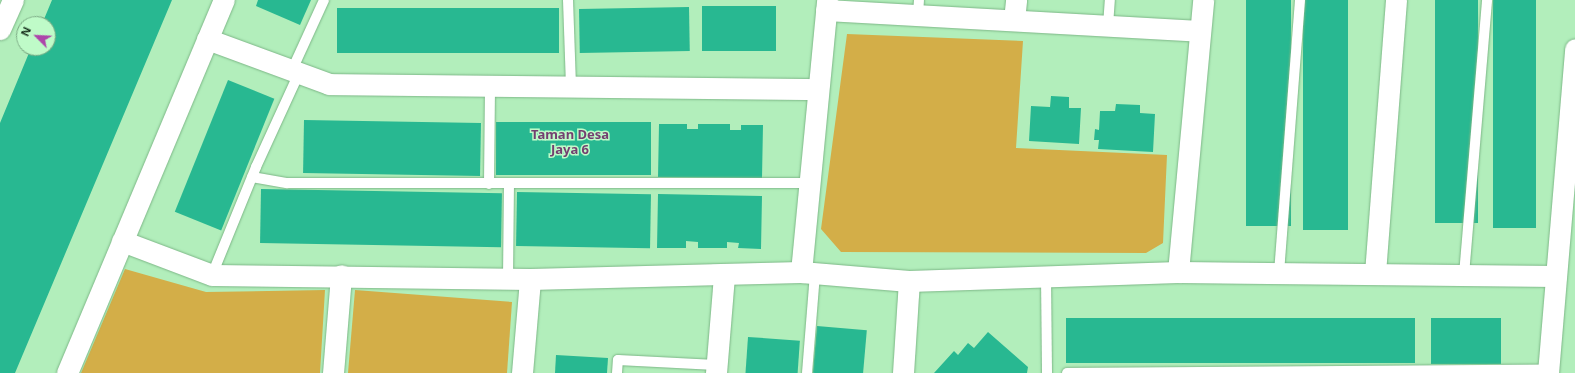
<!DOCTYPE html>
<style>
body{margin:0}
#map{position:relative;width:1575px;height:373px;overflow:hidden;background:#b2eebb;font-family:"Noto Sans",sans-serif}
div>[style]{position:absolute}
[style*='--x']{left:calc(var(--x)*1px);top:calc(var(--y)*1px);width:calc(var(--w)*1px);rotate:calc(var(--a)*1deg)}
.green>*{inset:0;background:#d3ae48}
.building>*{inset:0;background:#28b891;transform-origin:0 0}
.roads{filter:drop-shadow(0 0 1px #7db787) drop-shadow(0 0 1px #7db787)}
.service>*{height:10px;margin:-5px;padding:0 5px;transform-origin:5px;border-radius:5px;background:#fff}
.minor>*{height:21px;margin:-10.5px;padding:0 10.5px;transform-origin:10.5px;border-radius:10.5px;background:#fff}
span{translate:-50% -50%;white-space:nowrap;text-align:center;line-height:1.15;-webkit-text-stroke:3px #bffbc8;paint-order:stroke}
.neighbourhood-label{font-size:13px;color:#733f70;font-weight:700}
.north{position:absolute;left:16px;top:16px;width:40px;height:40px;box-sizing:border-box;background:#bffbc8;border:1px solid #7ba983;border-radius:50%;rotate:294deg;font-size:11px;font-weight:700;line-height:16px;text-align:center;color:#162e1b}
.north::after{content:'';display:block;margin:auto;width:14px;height:18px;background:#ad46aa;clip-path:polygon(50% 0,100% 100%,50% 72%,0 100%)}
</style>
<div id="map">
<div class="green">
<div style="clip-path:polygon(847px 34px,1023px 41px,1016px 148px,1167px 155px,1163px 243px,1146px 253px,841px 252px,821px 229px)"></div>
<div style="clip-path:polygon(125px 269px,206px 292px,325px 290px,320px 373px,81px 373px)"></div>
<div style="clip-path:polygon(355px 290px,512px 302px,507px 373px,348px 373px)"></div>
</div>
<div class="building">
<div style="clip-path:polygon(52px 0,172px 0,15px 373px,0 373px,0 123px,31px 48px,48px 48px,48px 24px,42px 24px)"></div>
<div style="clip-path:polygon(258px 0,311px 0,300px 25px,256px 6px)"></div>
<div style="left:1246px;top:0;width:45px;height:226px"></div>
<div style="left:1303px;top:0;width:45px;height:230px"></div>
<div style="left:1435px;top:0;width:43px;height:223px"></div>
<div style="left:1493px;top:0;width:43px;height:228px"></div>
<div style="left:776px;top:6px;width:45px;height:74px;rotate:90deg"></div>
<div style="left:689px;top:7px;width:44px;height:110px;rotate:89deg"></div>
<div style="left:559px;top:8px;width:45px;height:222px;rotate:90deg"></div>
<div style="left:228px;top:80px;width:50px;height:142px;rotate:22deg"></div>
<div style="clip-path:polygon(1051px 96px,1069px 97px,1069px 108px,1081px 108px,1079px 144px,1029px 141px,1031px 106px,1050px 107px)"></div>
<div style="clip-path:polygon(1116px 104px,1140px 105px,1140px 113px,1155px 114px,1153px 152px,1098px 149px,1099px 140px,1094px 140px,1095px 129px,1099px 130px,1100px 111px,1115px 111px)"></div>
<div style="left:304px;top:120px;width:177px;height:53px;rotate:1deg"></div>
<div style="left:496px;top:122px;width:155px;height:53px"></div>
<div style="clip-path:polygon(659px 124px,687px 124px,687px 129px,698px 129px,698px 124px,730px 124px,730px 130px,741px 130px,741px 125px,763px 125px,762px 178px,658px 177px)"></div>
<div style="left:261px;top:189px;width:241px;height:54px;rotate:1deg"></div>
<div style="left:517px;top:192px;width:134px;height:54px;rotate:1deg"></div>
<div style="clip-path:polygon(658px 194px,762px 196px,761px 249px,738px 248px,739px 243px,727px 242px,727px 248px,698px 248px,698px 242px,686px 241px,686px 248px,657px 248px)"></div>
<div style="left:1066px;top:318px;width:349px;height:45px"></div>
<div style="left:1431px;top:318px;width:70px;height:46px"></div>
<div style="left:817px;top:326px;width:50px;height:47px;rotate:5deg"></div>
<div style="clip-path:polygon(988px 332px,1028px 367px,1027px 373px,934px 373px,954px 351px,958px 355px,968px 343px,974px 348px)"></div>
<div style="left:748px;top:337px;width:52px;height:36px;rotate:4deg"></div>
<div style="clip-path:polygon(556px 355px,608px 358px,607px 373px,555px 373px)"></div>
</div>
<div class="roads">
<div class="service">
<div style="--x:568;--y:0;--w:86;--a:88"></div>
<div style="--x:918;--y:14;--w:14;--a:-86"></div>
<div style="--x:1108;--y:26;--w:26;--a:-86"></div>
<div style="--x:292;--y:70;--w:77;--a:-65.4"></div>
<div style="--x:252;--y:177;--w:36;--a:10"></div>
<div style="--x:287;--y:183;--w:522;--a:0"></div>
<div style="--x:489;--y:184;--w:99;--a:-89.4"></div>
<div style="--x:1279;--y:273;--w:274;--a:-85.6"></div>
<div style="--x:212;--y:275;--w:117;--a:-67.8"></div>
<div style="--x:256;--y:167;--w:103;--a:-65.4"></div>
<div style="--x:1464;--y:275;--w:276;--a:-85.2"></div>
<div style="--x:1046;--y:276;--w:97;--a:89.4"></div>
<div style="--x:508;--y:278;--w:95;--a:-89.4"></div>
<div style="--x:617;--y:373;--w:13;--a:-86"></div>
<div style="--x:618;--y:360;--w:98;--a:2.9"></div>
<div style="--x:807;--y:373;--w:100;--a:-85.4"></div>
<div style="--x:1067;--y:373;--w:481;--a:-0.4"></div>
</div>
<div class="minor">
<div style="--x:826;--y:10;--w:374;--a:3.2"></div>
<div style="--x:1014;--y:20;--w:20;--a:-84"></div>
<div style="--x:0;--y:29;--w:32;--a:-66"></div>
<div style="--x:207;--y:39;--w:130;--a:20.2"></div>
<div style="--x:329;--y:84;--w:489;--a:0.6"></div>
<div style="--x:122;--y:241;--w:96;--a:20.7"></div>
<div style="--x:212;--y:275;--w:318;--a:0.7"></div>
<div style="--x:530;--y:279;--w:271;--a:-1.5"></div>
<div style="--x:801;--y:272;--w:108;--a:4.8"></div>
<div style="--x:909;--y:281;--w:269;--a:-1.9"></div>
<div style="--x:1178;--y:272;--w:378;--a:0.6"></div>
<div style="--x:801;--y:272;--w:273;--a:-84.5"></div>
<div style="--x:1178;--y:272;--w:273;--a:-84.7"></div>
<div style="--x:1375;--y:273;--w:274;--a:-85.6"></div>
<div style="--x:67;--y:373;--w:405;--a:-67.2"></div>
<div style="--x:333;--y:373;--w:98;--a:-85.3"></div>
<div style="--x:522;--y:373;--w:94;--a:-85.1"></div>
<div style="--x:716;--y:373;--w:97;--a:-85.3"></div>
<div style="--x:903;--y:373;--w:92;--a:-86.3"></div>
<div style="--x:1548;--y:373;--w:325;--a:-85.2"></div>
</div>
</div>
<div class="neighbourhood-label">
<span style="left:570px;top:142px">Taman Desa<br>Jaya 6</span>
</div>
<div class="north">N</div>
</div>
